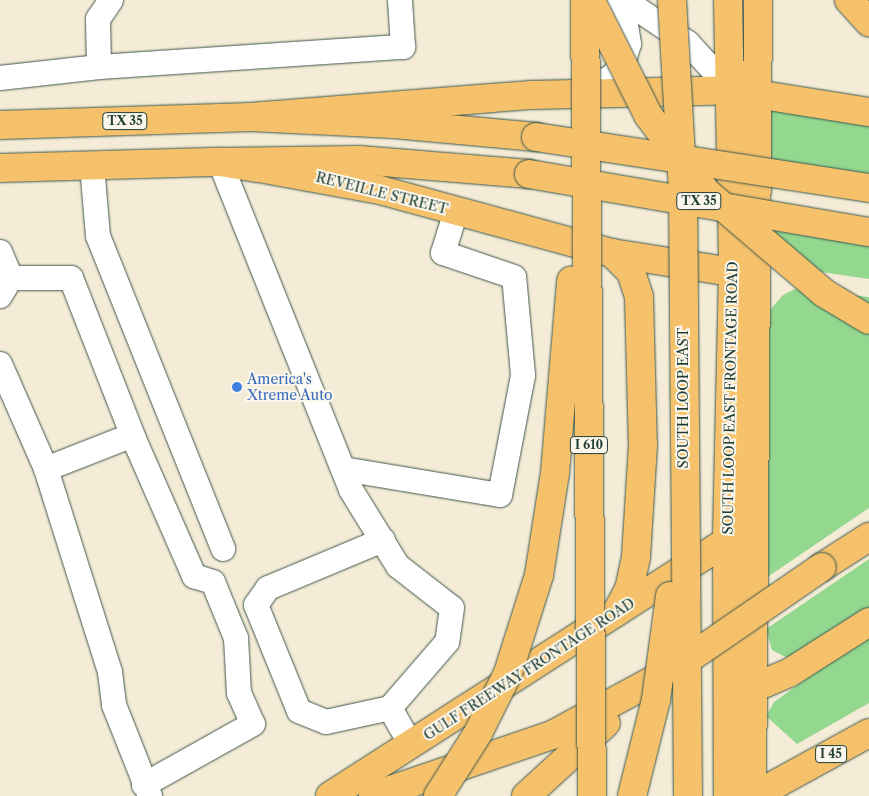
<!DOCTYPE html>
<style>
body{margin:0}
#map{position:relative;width:869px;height:796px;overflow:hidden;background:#f4ecd6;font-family:"Libre Caslon Text",serif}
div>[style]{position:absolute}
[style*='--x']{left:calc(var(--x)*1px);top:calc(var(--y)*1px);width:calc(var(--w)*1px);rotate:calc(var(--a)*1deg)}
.green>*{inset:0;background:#94d890}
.roads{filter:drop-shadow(0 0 1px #3f574c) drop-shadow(0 0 1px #3f574c)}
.minor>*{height:24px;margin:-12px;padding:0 12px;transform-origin:12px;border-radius:12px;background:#fff}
.major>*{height:28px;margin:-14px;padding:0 14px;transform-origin:14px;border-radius:14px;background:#f5c16b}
.highway>*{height:28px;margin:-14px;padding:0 14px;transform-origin:14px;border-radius:14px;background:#f5c16b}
.bridges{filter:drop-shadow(0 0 1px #3f574c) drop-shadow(0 0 1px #3f574c)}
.highway-bridge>*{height:28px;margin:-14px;padding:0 14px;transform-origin:14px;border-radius:14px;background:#f5c16b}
.dots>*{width:14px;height:14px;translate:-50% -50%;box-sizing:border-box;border:2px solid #fbf7ec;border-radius:50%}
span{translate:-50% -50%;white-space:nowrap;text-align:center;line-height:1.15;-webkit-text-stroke:4px #fbf7ec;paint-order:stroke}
.shield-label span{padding:1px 4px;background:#fbf7ec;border:1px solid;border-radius:4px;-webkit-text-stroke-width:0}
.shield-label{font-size:12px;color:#1f3d34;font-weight:700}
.street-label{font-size:14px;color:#1f3d34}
.shop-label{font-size:14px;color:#366cbe}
.left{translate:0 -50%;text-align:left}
</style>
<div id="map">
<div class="green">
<div style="clip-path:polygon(770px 108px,869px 123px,869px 175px,770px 160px)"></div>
<div style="clip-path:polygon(768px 220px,869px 237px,869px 279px,767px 264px)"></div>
<div style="clip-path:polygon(795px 289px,869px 297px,869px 508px,763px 580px,769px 311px,783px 295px)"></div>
<div style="clip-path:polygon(869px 559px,869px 615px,793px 661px,772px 650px,766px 629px)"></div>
<div style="clip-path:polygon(869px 634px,869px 703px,797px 744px,766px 716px,774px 702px)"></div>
</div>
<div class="roads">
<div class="minor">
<div style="--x:111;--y:0;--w:23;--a:124"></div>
<div style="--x:98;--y:19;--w:48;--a:88.8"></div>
<div style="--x:99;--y:67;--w:305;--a:-3.8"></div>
<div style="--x:403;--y:47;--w:47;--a:-93.7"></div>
<div style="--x:624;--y:0;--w:77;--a:33.9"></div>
<div style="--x:688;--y:43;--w:64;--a:47.5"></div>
<div style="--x:0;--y:78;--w:100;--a:-6.3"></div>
<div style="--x:577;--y:93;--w:40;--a:-25"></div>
<div style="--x:613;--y:76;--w:19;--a:-55"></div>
<div style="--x:624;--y:60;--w:17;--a:-73"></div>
<div style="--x:629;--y:44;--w:18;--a:-99"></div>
<div style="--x:626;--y:26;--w:29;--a:-117"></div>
<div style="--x:220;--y:162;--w:353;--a:68.2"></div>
<div style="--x:351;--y:490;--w:89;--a:58.3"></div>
<div style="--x:398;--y:566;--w:68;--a:37.9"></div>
<div style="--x:452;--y:608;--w:34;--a:98"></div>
<div style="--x:447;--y:642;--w:87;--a:130.8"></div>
<div style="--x:390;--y:708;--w:43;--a:60.4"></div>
<div style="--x:92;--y:165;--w:71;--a:85.2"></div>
<div style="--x:98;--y:236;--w:337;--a:68.2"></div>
<div style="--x:0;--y:252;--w:28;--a:67"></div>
<div style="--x:11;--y:278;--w:60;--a:0"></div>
<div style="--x:71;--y:278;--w:173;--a:68.6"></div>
<div style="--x:0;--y:296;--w:21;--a:-59"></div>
<div style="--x:0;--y:364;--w:115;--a:66.3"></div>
<div style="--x:46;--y:469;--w:213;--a:72.5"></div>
<div style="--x:110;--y:672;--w:33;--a:83"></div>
<div style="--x:114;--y:705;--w:98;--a:68.4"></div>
<div style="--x:46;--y:469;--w:85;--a:-21.4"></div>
<div style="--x:125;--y:438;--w:9;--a:6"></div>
<div style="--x:134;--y:439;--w:150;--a:66.3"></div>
<div style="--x:194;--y:576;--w:20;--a:18"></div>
<div style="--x:213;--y:582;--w:61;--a:67.7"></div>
<div style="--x:236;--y:638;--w:55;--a:86.9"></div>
<div style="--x:239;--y:693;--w:34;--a:66"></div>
<div style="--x:253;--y:724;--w:125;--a:150.8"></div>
<div style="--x:343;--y:469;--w:159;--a:9.4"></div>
<div style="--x:500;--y:495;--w:122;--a:-79.1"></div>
<div style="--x:523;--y:375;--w:98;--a:-95.2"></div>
<div style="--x:514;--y:277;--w:75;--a:-161.3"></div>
<div style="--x:443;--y:253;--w:44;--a:-72.8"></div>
<div style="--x:383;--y:540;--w:125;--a:157.3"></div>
<div style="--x:268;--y:588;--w:21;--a:125"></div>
<div style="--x:256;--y:605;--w:114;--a:67.9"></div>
<div style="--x:299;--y:711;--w:29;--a:22"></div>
<div style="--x:326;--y:722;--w:66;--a:-12.3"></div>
</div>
<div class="major">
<div style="--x:728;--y:0;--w:272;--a:88.9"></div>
<div style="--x:733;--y:272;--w:269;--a:91.3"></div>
<div style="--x:727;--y:541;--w:255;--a:89.8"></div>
<div style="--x:0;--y:125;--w:251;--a:-1.8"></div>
<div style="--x:251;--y:117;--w:282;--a:-4.5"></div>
<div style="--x:532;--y:95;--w:199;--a:-1.4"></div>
<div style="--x:731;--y:90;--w:140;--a:9.1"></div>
<div style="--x:0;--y:168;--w:220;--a:-1.6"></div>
<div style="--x:220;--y:162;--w:39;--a:9"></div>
<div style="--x:259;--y:168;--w:123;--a:10.3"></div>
<div style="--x:380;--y:190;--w:240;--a:15.2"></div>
<div style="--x:612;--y:253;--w:141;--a:9"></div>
<div style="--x:612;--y:253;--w:27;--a:45"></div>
<div style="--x:631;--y:272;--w:26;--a:72"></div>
<div style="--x:639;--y:297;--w:148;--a:88.5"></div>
<div style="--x:643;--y:445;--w:112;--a:93.6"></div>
<div style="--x:636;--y:557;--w:33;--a:102"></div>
<div style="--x:629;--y:589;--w:26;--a:118"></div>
<div style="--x:330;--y:796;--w:472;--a:-32.7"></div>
<div style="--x:752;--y:796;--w:796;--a:-89.57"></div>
</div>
<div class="highway">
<div style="--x:849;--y:0;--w:30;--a:48"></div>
<div style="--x:251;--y:117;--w:143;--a:2.8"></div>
<div style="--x:394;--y:124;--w:143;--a:5.2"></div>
<div style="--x:220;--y:162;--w:139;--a:-0.8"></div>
<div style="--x:359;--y:160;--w:171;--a:4.7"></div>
<div style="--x:822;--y:567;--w:56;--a:-32.6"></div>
<div style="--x:728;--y:687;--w:37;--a:-6"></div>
<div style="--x:765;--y:683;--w:26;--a:-23"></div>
<div style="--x:789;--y:673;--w:95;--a:-32.5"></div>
<div style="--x:373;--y:796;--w:189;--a:-18.8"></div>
<div style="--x:552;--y:735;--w:139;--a:-28.4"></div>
<div style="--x:526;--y:796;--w:108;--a:-42.4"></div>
<div style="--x:754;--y:796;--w:131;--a:-28.7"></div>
</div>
</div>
<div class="bridges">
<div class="highway-bridge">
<div style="--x:585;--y:0;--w:796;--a:89.5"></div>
<div style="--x:672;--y:0;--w:189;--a:86.7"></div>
<div style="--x:683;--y:189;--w:607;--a:89.53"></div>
<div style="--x:591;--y:1;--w:127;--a:63.4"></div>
<div style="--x:648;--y:115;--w:98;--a:52.9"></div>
<div style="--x:707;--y:193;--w:154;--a:40.5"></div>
<div style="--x:824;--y:293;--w:52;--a:31"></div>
<div style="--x:536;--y:137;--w:337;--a:8.7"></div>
<div style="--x:529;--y:174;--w:345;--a:9.7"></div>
<div style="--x:675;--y:668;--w:178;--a:-34.5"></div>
<div style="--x:438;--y:796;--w:75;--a:-57.6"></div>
<div style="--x:478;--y:733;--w:67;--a:-63.4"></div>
<div style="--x:508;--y:673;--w:103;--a:-72.4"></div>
<div style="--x:539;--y:575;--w:103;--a:-81.1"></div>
<div style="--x:555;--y:473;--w:193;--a:-85.2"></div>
<div style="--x:632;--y:796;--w:99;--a:-76"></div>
<div style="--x:656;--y:700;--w:105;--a:-82.3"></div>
</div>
</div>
<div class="dots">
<div style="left:237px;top:387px;background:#3f7fe0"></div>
</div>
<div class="shield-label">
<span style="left:125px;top:121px">TX 35</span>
<span style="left:699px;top:201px">TX 35</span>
<span style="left:589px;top:445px">I 610</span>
<span style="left:831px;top:754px">I 45</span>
</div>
<div class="street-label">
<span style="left:382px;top:193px;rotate:14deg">REVEILLE STREET</span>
<span style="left:683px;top:398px;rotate:-90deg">SOUTH LOOP EAST</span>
<span style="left:730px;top:398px;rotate:-89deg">SOUTH LOOP EAST FRONTAGE ROAD</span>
<span style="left:529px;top:669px;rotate:-33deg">GULF FREEWAY FRONTAGE ROAD</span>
</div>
<div class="shop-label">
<span class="left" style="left:247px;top:387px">America's<br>Xtreme Auto</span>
</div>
</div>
